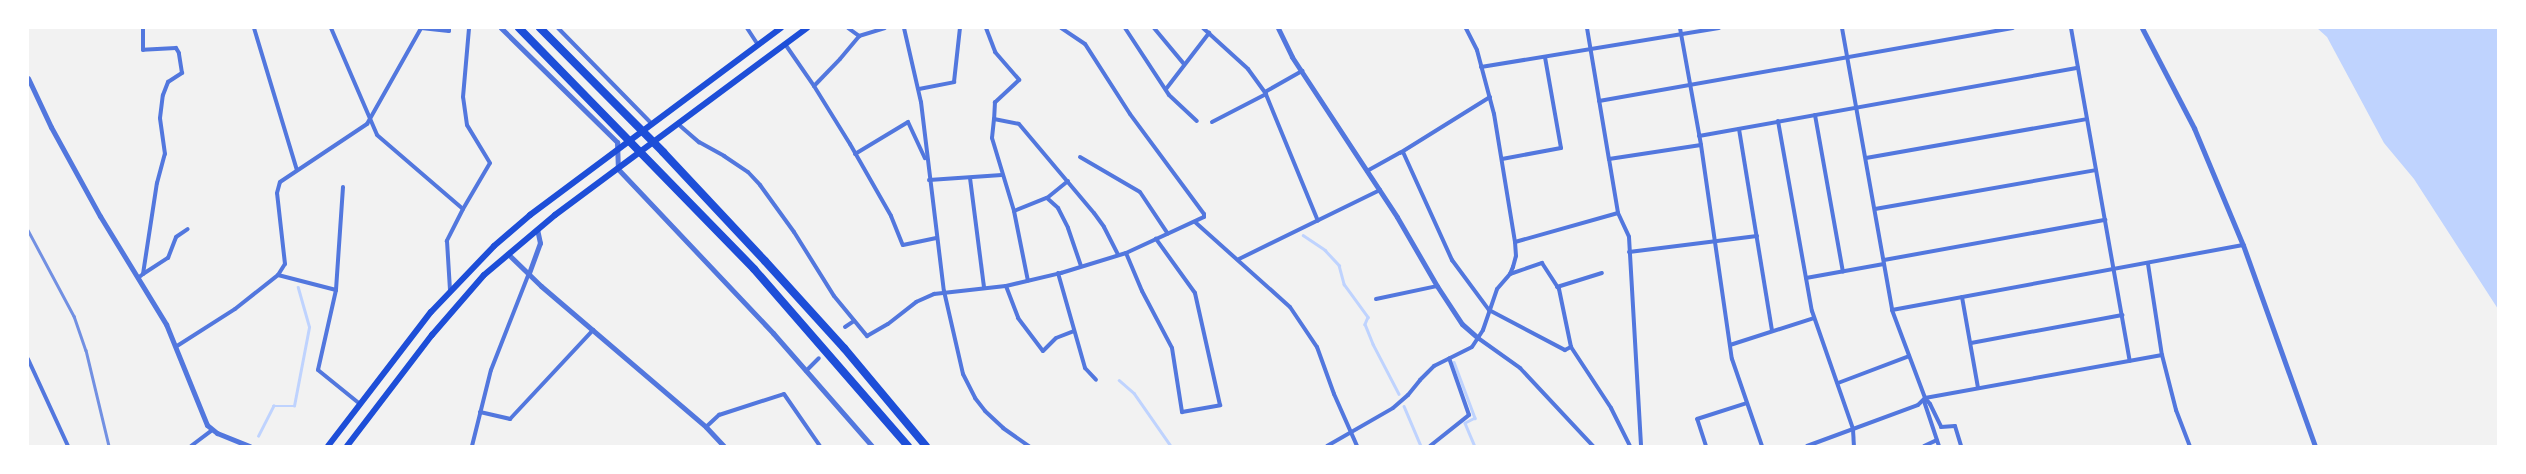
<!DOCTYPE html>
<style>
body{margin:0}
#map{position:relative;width:2526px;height:474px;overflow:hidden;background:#f2f2f2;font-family:"Source Serif 4",serif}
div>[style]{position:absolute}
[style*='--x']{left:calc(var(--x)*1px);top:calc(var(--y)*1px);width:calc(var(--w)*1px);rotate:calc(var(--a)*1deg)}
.water>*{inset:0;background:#bfd3fe}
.stream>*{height:2.5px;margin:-1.25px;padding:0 1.25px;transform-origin:1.25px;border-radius:1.25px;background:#bfd3fe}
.minor>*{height:4px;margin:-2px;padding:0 2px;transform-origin:2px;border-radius:2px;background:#5277de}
.tertiary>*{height:5px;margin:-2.5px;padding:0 2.5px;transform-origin:2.5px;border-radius:2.5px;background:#5277de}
.primary>*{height:6px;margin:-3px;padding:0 3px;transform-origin:3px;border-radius:3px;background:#1d4ed8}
.motorway>*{height:8px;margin:-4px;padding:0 4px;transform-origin:4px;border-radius:4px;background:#1d4ed8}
.rail>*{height:2.5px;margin:-1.25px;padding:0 1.25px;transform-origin:1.25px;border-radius:1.25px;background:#7290e2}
span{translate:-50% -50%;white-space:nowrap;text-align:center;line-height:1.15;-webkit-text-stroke:4px #fff;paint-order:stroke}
.frame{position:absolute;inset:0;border:29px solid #fff;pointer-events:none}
</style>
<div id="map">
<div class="water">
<div style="clip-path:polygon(2317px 28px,2498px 28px,2498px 309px,2414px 179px,2384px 143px,2327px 37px)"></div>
</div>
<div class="stream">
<div style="--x:1303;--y:235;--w:27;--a:34"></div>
<div style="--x:1325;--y:250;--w:21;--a:47"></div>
<div style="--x:1339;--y:265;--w:20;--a:75"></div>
<div style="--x:1344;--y:284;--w:41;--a:54"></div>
<div style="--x:1368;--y:317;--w:8;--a:113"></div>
<div style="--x:1365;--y:324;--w:22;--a:68"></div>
<div style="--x:1373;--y:344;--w:56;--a:62.5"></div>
<div style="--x:1454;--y:362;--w:60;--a:69.4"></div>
<div style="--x:1475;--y:418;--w:11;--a:153"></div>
<div style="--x:1465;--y:423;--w:25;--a:67"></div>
<div style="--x:1119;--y:380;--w:20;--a:41"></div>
<div style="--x:1134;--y:393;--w:65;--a:55.1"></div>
<div style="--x:1404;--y:406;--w:43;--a:67"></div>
<div style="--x:258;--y:436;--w:34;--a:-63"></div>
<div style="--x:273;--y:406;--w:21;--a:0"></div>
<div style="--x:294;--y:406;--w:80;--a:-79.2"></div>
<div style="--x:309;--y:327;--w:41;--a:-105.8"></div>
</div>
<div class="minor">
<div style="--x:254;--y:28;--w:148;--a:73.2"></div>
<div style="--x:331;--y:28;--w:116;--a:66.7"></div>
<div style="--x:377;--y:135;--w:113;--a:40.7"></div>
<div style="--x:463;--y:209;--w:36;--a:117"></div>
<div style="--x:447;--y:241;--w:49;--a:86.5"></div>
<div style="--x:421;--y:28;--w:28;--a:6"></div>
<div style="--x:449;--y:31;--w:3;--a:-90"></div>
<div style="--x:558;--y:28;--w:134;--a:45.6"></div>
<div style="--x:747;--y:28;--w:20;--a:57"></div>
<div style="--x:848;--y:28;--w:14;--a:36"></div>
<div style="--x:859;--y:36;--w:27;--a:-17"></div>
<div style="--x:904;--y:28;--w:76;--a:77.1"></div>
<div style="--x:921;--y:102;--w:190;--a:83.1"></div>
<div style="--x:944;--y:291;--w:85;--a:77.1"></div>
<div style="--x:963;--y:374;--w:27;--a:63"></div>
<div style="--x:975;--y:398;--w:16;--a:52"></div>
<div style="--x:985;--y:411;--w:25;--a:43"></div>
<div style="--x:1003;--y:428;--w:32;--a:35"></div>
<div style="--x:986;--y:28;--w:26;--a:69"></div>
<div style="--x:995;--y:52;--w:37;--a:49"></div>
<div style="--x:1019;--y:80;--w:33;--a:137"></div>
<div style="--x:995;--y:102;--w:17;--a:93"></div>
<div style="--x:994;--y:119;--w:25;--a:11"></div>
<div style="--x:1019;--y:124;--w:116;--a:49.9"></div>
<div style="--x:1094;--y:213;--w:17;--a:54"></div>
<div style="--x:1104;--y:227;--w:31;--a:63"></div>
<div style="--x:1125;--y:28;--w:80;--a:56.7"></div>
<div style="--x:1169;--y:95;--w:38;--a:43"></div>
<div style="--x:1154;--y:28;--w:47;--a:50.2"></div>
<div style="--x:1203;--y:28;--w:61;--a:42.3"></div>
<div style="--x:1248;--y:69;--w:29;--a:54"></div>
<div style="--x:1265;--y:92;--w:139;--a:67.7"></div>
<div style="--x:1587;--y:28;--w:133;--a:80.5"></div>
<div style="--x:1609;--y:159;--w:93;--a:-8.7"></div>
<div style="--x:1680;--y:28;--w:119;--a:79.8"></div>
<div style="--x:1701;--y:145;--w:216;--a:81.8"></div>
<div style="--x:1732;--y:359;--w:92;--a:71"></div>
<div style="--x:1842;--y:28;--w:286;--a:79.9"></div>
<div style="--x:1892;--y:310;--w:94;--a:69.4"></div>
<div style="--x:1925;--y:398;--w:8;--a:50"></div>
<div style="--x:1930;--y:404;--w:25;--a:64"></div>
<div style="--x:1941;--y:427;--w:14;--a:-4"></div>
<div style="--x:1955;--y:426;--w:21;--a:73"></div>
<div style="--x:2071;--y:28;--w:338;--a:80"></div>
<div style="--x:785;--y:44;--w:51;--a:55.4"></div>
<div style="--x:814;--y:86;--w:68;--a:58.2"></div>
<div style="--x:850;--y:144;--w:83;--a:60.3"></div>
<div style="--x:891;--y:216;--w:31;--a:68"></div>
<div style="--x:903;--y:245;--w:34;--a:-12"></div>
<div style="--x:1481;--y:67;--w:241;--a:-9.3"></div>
<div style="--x:814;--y:86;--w:37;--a:-46"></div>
<div style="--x:840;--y:59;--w:30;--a:-50"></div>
<div style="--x:919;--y:89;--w:36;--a:-11"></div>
<div style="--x:954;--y:82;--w:54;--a:-83.7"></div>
<div style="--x:1166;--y:89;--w:71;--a:-52.5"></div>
<div style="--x:1265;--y:92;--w:43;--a:-29.6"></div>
<div style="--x:1599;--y:101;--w:420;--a:-10"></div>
<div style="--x:1815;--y:115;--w:159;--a:79.9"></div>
<div style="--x:994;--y:119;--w:19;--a:96"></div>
<div style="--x:992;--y:138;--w:76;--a:73.2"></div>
<div style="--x:1014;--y:211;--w:71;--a:78.7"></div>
<div style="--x:1778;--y:121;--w:193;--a:79.9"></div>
<div style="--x:1812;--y:311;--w:125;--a:70.8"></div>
<div style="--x:1853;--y:429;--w:17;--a:87"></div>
<div style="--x:1212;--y:122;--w:61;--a:-27.4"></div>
<div style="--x:678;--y:124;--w:28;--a:41"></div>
<div style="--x:699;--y:142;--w:29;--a:29"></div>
<div style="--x:724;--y:156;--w:29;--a:34"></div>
<div style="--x:748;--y:172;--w:18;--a:47"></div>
<div style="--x:760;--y:185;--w:58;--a:54.1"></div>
<div style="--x:794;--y:232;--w:75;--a:58"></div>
<div style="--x:834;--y:296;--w:52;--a:50.5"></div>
<div style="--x:867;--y:336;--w:24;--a:-30"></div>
<div style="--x:888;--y:324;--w:36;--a:-38"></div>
<div style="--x:916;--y:302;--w:20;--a:-24"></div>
<div style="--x:934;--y:294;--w:72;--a:-6.3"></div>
<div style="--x:1006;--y:286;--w:57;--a:-13.3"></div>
<div style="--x:1061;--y:273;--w:68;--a:-17.1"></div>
<div style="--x:1126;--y:253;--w:86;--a:-24.8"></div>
<div style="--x:1204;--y:217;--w:3;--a:-90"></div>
<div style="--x:1204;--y:214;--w:124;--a:-126.5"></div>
<div style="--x:1130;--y:114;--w:83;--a:-122.7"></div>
<div style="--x:1085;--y:44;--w:29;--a:-146"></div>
<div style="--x:1739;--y:129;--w:204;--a:80.7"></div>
<div style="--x:1699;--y:136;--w:385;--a:-10.2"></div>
<div style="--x:1403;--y:152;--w:119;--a:65.6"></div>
<div style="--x:1452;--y:260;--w:62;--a:53.5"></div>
<div style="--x:1489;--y:310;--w:86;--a:27.8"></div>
<div style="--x:1565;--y:350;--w:7;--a:-27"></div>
<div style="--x:855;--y:154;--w:62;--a:-31.1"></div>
<div style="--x:908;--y:122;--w:40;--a:65"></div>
<div style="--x:1080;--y:157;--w:69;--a:30.3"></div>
<div style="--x:1140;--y:192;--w:50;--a:56.3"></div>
<div style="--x:1866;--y:158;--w:224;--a:-10"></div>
<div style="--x:1502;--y:159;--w:60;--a:-10.6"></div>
<div style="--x:1561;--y:148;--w:92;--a:-100"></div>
<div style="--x:1609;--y:159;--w:55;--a:80.5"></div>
<div style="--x:1618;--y:213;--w:26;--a:65"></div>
<div style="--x:1629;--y:237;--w:209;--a:86.7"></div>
<div style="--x:1367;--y:171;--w:38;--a:-29"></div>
<div style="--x:1400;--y:153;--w:106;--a:-31.9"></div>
<div style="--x:970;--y:178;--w:111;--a:82.7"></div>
<div style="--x:929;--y:180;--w:73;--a:-3.9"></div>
<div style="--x:343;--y:187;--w:103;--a:93.9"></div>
<div style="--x:336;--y:290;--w:82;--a:102.7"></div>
<div style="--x:318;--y:370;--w:54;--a:39"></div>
<div style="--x:1047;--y:198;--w:15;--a:42"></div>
<div style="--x:1058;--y:208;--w:22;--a:63"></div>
<div style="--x:1068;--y:228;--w:40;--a:71.1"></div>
<div style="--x:463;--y:209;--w:53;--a:-59.6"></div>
<div style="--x:490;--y:163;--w:44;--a:-121.2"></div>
<div style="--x:467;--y:125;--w:28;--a:-98"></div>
<div style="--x:463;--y:97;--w:69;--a:-85"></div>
<div style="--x:1875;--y:209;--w:224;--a:-10"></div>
<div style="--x:1014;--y:211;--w:35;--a:-22"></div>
<div style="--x:1047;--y:198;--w:27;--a:-39"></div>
<div style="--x:1195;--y:222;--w:127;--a:41.8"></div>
<div style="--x:1290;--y:307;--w:48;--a:56"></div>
<div style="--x:1317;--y:347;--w:50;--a:70.1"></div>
<div style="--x:1334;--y:394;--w:57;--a:66.1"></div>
<div style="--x:1515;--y:242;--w:107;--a:-15.7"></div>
<div style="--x:1629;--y:252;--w:129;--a:-7.1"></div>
<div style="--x:1126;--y:253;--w:41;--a:67.2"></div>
<div style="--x:1142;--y:291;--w:64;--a:62.2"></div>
<div style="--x:1172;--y:348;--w:65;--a:81.1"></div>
<div style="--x:1182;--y:412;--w:39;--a:-10"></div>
<div style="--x:1220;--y:405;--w:115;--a:-102.6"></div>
<div style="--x:1195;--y:293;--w:67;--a:-125.8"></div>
<div style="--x:1239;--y:259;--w:157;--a:-26.1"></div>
<div style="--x:1884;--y:260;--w:225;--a:-10.3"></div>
<div style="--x:2148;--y:264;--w:92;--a:81.3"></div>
<div style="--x:2162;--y:355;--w:57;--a:75.7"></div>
<div style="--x:2176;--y:410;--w:39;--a:69"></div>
<div style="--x:1058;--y:273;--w:99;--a:74.1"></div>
<div style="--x:1085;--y:368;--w:16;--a:47"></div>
<div style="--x:143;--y:274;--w:30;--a:-33"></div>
<div style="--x:168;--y:258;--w:22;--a:-69"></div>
<div style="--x:176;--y:237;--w:14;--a:-34"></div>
<div style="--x:1510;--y:274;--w:34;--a:-19"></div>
<div style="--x:1542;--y:263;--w:31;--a:57"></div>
<div style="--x:1559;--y:289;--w:59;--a:78.3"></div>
<div style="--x:1571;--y:347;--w:73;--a:56.7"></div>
<div style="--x:1611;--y:408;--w:42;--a:63.4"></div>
<div style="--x:278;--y:275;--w:60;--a:14.5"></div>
<div style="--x:138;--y:278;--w:6;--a:-39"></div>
<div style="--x:143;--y:274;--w:92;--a:-81.3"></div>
<div style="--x:157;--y:183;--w:30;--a:-75"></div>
<div style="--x:165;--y:154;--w:36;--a:-98"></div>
<div style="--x:160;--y:118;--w:23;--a:-83"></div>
<div style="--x:163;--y:95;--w:14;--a:-69"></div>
<div style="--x:168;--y:82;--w:17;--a:-33"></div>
<div style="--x:182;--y:73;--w:20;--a:-99"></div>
<div style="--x:179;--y:53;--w:6;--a:-121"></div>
<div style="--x:176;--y:48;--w:33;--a:177"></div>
<div style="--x:143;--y:50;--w:22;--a:-90"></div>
<div style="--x:1806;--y:278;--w:79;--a:-10.2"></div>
<div style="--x:1006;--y:286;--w:34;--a:69"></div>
<div style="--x:1018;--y:318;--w:41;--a:52.9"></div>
<div style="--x:1043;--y:351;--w:18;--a:-45"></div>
<div style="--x:1056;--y:338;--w:19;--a:-21"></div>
<div style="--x:1557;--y:287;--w:47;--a:-17.3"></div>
<div style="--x:1962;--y:297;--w:92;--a:80"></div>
<div style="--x:1376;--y:299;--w:62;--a:-12"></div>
<div style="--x:1892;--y:310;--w:357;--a:-10.5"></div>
<div style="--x:845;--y:327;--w:11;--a:-34"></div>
<div style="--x:1478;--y:338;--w:52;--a:35.5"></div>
<div style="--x:1520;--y:368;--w:107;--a:46.9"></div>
<div style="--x:1971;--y:343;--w:154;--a:-10.5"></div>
<div style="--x:1730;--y:345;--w:88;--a:-17.8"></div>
<div style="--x:177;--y:346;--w:69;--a:-32.5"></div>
<div style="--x:235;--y:309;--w:55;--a:-38.3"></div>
<div style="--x:278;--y:275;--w:13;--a:-58"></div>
<div style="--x:285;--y:264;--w:71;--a:-96.4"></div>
<div style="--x:277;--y:193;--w:11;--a:-75"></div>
<div style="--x:280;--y:182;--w:105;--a:-33.7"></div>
<div style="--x:367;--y:124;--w:110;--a:-60.6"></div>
<div style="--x:28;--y:359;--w:96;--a:65.3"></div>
<div style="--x:806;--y:371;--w:18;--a:-45"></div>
<div style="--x:1838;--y:383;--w:76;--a:-20.8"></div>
<div style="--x:1924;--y:401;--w:47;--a:71.6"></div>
<div style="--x:480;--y:412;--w:31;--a:13"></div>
<div style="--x:510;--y:419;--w:122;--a:-47"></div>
<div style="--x:706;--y:427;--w:18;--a:-43"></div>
<div style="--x:719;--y:415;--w:68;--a:-17.9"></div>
<div style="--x:784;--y:394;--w:63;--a:55.3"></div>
<div style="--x:191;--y:446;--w:26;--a:-37"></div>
<div style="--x:472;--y:446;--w:78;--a:-76"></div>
<div style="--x:491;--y:370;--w:104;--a:-68.6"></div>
<div style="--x:1327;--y:446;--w:76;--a:-29.9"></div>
<div style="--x:1393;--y:408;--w:20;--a:-41"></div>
<div style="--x:1408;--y:395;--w:19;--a:-51"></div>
<div style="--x:1420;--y:380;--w:20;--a:-45"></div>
<div style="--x:1434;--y:366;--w:42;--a:-26.6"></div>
<div style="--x:1472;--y:347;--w:20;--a:-57"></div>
<div style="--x:1483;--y:330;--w:43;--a:-71.1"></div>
<div style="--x:1497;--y:289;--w:20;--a:-49"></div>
<div style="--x:1510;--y:274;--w:8;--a:-67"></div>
<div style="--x:1513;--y:267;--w:11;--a:-75"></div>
<div style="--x:1516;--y:256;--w:14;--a:-94"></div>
<div style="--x:1515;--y:242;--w:130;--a:-99.3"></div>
<div style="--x:1494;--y:114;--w:66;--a:-104.9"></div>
<div style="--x:1477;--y:50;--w:25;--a:-117"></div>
<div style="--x:1430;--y:446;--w:50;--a:-38.5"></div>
<div style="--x:1469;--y:415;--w:60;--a:-109.3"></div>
<div style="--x:1706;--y:446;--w:28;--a:-108"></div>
<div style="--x:1697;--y:419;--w:52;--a:-17.7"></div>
<div style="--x:1807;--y:446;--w:118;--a:-20.3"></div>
<div style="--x:1918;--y:405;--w:10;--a:-45"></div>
<div style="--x:1925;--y:398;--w:241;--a:-10.3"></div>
<div style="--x:1924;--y:446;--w:14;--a:-25"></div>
</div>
<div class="tertiary">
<div style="--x:501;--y:28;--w:163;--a:44.5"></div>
<div style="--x:617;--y:142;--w:27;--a:88"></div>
<div style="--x:618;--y:169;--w:226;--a:46.6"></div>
<div style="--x:773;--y:333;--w:150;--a:48.8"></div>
<div style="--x:1278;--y:28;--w:32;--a:64"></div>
<div style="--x:1292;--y:57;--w:191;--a:56.7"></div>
<div style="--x:1397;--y:217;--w:80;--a:59.9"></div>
<div style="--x:1437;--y:286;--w:45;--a:56.7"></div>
<div style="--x:1462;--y:324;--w:21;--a:41"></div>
<div style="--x:2142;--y:28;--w:113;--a:62.5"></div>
<div style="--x:2194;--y:128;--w:127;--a:67.3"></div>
<div style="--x:2243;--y:245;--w:214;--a:70.3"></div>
<div style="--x:28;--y:78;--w:54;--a:64.9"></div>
<div style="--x:51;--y:127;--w:102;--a:61.2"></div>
<div style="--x:100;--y:216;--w:127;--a:58.6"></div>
<div style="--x:166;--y:324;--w:109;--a:67.9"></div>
<div style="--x:207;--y:425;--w:13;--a:39"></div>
<div style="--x:217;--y:433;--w:35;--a:22"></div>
<div style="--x:508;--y:254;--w:46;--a:44.1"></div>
<div style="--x:541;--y:286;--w:217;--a:40.5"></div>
<div style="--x:706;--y:427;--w:26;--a:47"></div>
<div style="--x:529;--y:273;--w:32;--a:-70"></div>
<div style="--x:540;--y:243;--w:14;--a:-102"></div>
</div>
<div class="primary">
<div style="--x:328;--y:446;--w:169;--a:-52.5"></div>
<div style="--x:431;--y:312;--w:91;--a:-46.3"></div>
<div style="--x:494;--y:246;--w:48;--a:-40.7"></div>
<div style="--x:530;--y:215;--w:313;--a:-36.7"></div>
<div style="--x:347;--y:446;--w:140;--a:-52.6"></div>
<div style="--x:432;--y:335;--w:79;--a:-49.1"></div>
<div style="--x:484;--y:275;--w:93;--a:-40.2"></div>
<div style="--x:555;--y:215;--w:314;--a:-36.6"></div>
</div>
<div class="motorway">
<div style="--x:519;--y:28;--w:337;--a:45.7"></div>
<div style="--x:754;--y:269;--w:235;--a:49"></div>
<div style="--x:540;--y:28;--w:175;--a:45.2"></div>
<div style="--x:663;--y:152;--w:149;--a:46.9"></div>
<div style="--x:765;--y:261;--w:118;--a:47.8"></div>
<div style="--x:844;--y:348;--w:128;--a:50.1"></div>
</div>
<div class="rail">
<div style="--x:28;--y:230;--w:98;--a:61.9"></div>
<div style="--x:74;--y:316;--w:36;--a:71"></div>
<div style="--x:86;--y:350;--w:99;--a:76.5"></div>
</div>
<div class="frame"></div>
</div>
